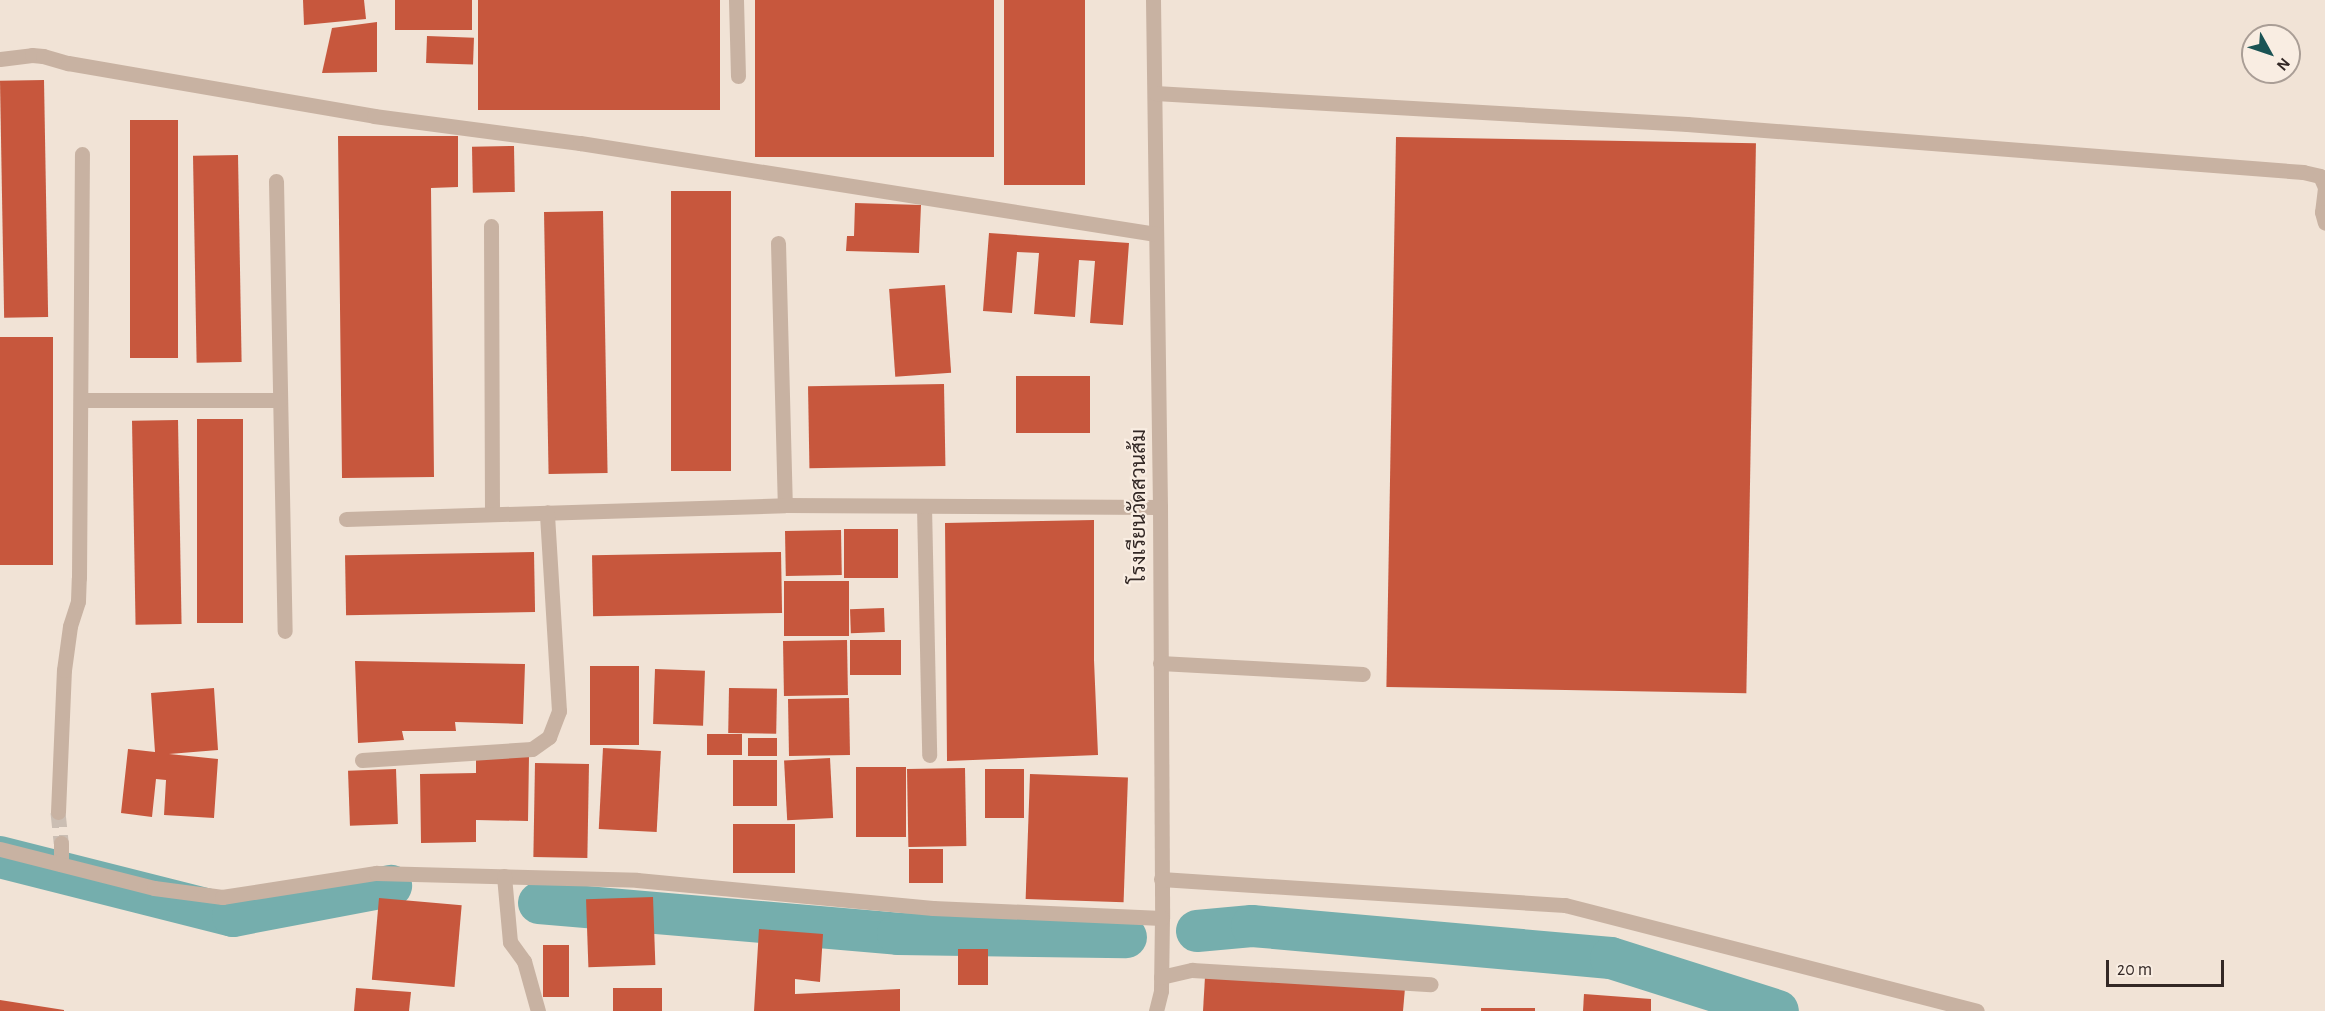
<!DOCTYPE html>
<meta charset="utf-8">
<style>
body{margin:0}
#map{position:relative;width:2325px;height:1011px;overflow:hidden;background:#f1e3d6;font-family:"Alegreya Sans",Sarabun,sans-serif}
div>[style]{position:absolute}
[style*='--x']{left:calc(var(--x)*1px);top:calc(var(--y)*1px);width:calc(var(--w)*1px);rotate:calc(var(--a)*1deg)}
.canal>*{height:42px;margin:-21px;padding:0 21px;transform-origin:21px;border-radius:21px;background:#75aead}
.building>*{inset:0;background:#c7573d;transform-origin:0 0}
.minor-tunnel>*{height:15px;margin-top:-7.5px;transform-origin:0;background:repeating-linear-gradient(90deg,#cbbeb3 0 15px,transparent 0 23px)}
.minor>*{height:15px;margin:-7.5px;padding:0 7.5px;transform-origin:7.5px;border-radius:7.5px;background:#c8b2a2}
span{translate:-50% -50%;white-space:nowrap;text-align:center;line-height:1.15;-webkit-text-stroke:4.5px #f9ede2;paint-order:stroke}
.street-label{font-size:21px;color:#332825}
.north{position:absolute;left:2241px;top:24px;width:60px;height:60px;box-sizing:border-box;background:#f9ede2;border:2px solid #aa9e96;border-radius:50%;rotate:130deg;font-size:16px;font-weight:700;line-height:24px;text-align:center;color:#332825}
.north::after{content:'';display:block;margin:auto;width:21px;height:27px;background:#1a5354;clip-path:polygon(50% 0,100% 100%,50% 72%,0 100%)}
.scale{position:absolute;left:2106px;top:960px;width:118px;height:27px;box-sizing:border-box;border:3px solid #332825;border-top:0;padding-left:8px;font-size:18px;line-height:21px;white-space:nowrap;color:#332825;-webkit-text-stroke:4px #f9ede2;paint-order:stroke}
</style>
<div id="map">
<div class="canal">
<div style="--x:0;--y:857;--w:240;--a:14.2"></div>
<div style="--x:233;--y:916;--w:161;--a:-10.8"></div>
<div style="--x:539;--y:903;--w:360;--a:4.9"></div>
<div style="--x:898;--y:934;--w:228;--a:0.8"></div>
<div style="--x:1197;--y:931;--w:55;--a:-5.2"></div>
<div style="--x:1252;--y:926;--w:360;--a:5.1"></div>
<div style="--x:1611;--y:958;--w:175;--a:17.6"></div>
</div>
<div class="building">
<div style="clip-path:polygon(303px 0,364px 0,366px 19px,304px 25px)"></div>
<div style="left:395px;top:0;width:77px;height:30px"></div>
<div style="left:478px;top:0;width:242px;height:110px"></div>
<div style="left:755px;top:0;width:239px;height:157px"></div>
<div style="left:1004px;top:0;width:81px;height:185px"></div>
<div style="clip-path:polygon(377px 22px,377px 72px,322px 73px,332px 28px)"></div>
<div style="left:427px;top:36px;width:47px;height:27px;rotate:2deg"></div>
<div style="left:44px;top:80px;width:237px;height:44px;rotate:89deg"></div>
<div style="left:178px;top:120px;width:238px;height:48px;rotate:90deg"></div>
<div style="clip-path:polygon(338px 136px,458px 136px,458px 187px,431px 188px,434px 477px,342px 478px)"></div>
<div style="left:1396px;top:137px;width:360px;height:550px;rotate:1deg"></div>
<div style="left:514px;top:146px;width:46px;height:42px;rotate:89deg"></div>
<div style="left:238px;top:155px;width:207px;height:45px;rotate:89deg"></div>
<div style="left:671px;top:191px;width:60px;height:280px"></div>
<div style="clip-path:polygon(855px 203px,921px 205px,919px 253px,846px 251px,847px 236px,854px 236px)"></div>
<div style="left:603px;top:211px;width:262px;height:59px;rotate:89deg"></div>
<div style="clip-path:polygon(989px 233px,1129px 243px,1123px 325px,1090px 323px,1095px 261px,1079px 260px,1075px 317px,1034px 314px,1039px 253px,1017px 252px,1012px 313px,983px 311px)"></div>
<div style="left:945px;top:285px;width:88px;height:56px;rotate:86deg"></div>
<div style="left:53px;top:337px;width:228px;height:53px;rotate:90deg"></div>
<div style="left:1016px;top:376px;width:74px;height:57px"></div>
<div style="left:944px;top:384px;width:82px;height:136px;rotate:89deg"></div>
<div style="left:197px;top:419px;width:46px;height:204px"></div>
<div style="left:178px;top:420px;width:204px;height:46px;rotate:89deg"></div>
<div style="clip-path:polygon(1094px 520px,1094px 660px,1098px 755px,947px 761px,945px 523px)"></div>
<div style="left:898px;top:529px;width:49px;height:54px;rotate:90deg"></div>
<div style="left:841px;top:530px;width:45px;height:56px;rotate:89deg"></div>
<div style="left:534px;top:552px;width:60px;height:189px;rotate:89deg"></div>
<div style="left:781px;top:552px;width:61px;height:189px;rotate:89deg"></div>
<div style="left:784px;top:581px;width:65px;height:55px"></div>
<div style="left:884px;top:608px;width:24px;height:34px;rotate:88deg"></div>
<div style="left:847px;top:640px;width:55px;height:64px;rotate:89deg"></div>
<div style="left:901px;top:640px;width:35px;height:51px;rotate:90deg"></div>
<div style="clip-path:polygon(355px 661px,525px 664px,523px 724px,455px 722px,456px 731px,402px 731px,404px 740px,358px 743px)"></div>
<div style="left:590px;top:666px;width:49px;height:79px"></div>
<div style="left:655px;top:669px;width:50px;height:55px;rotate:2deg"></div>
<div style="clip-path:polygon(214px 688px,218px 750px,169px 754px,218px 759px,214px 818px,164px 815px,166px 780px,156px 779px,152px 817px,121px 813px,128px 749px,155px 752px,151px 693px)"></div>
<div style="left:729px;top:688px;width:48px;height:45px;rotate:1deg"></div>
<div style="left:849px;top:698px;width:57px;height:61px;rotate:89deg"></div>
<div style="left:707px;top:734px;width:35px;height:21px"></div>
<div style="left:748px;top:738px;width:29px;height:18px"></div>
<div style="left:603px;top:748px;width:58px;height:81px;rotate:3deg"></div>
<div style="clip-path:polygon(476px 755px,529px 756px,528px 821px,476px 820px,476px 842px,421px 843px,420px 774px,476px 773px)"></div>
<div style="left:830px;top:758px;width:60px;height:46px;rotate:87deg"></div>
<div style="left:733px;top:760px;width:44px;height:46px"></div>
<div style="left:535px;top:763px;width:54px;height:94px;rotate:1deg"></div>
<div style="left:856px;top:767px;width:50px;height:70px"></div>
<div style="left:965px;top:768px;width:78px;height:58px;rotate:89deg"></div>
<div style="left:396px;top:769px;width:55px;height:48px;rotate:88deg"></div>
<div style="left:985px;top:769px;width:39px;height:49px"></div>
<div style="left:1030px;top:774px;width:98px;height:125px;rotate:2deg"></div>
<div style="left:733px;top:824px;width:62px;height:49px"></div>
<div style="left:943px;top:849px;width:34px;height:34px;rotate:90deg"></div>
<div style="left:653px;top:897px;width:68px;height:67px;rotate:88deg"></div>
<div style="left:379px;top:898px;width:83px;height:82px;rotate:5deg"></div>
<div style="clip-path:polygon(759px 929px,823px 934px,820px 982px,795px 979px,795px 994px,900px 989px,900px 1011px,754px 1011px)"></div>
<div style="left:543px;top:945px;width:26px;height:52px"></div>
<div style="left:958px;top:949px;width:30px;height:36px"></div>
<div style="clip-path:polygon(1205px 977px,1405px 988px,1403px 1011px,1203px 1011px)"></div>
<div style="clip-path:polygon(356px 988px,411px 992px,409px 1011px,354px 1011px)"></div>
<div style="left:662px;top:988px;width:23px;height:49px;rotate:90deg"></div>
<div style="clip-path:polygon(1584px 994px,1651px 999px,1651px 1011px,1583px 1011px)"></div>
<div style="clip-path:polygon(0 1000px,64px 1010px,64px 1011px,0 1011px)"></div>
<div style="left:1481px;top:1008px;width:54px;height:3px"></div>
</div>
<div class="minor-tunnel">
<div style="--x:58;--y:812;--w:31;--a:84"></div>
</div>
<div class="minor">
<div style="--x:736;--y:0;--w:76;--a:88.5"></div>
<div style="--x:1153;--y:0;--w:507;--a:89.21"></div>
<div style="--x:1160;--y:507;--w:411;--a:89.7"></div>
<div style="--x:1162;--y:918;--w:73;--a:90.8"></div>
<div style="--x:1161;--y:991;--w:21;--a:104"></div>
<div style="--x:0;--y:59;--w:32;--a:-7"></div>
<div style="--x:32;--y:55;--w:11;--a:5"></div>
<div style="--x:43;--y:56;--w:26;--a:16"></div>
<div style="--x:68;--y:63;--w:311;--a:9.8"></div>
<div style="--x:374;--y:116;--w:208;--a:7.5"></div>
<div style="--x:580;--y:143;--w:583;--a:8.98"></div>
<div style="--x:1155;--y:93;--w:533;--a:3.33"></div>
<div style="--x:1687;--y:124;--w:618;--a:4.46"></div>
<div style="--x:2303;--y:172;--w:17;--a:13"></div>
<div style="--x:2320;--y:176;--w:12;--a:66"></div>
<div style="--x:276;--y:181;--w:450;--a:88.9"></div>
<div style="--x:2325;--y:188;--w:24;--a:97"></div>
<div style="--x:2322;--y:212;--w:11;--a:75"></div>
<div style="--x:491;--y:226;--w:288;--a:89.8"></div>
<div style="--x:778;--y:243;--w:262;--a:88.5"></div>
<div style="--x:81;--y:400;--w:199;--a:0"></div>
<div style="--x:924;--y:506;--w:249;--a:88.8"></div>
<div style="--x:346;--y:519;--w:439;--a:-1.8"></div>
<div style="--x:785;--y:505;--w:375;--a:0.3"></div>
<div style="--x:1160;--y:663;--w:203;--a:3.1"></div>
<div style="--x:362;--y:760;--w:170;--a:-3.7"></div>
<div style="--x:532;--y:749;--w:21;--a:-35"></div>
<div style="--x:549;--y:737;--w:28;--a:-69"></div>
<div style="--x:559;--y:711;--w:199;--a:-93.5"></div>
<div style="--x:58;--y:812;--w:142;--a:-87.6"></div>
<div style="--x:64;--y:670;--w:44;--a:-82.2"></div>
<div style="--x:70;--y:626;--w:26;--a:-72"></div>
<div style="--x:78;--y:601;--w:23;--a:-88"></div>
<div style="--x:79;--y:578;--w:424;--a:-89.6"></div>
<div style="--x:61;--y:843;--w:21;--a:90"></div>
<div style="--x:0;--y:849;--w:159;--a:14.2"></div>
<div style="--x:154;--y:888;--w:69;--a:7.5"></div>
<div style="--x:222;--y:897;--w:156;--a:-8.9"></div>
<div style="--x:376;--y:873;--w:261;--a:1.5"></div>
<div style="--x:637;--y:880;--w:297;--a:5.4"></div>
<div style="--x:933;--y:908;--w:229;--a:2.5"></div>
<div style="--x:504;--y:876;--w:66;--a:84.8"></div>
<div style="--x:510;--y:942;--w:24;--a:54"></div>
<div style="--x:524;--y:961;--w:52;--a:74.4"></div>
<div style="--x:1161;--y:879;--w:405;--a:3.7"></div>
<div style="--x:1565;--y:905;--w:425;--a:14.4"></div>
<div style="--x:1161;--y:977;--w:32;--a:-13"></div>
<div style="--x:1192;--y:970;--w:239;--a:3.4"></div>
</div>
<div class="street-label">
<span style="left:1139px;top:506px;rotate:-90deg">โรงเรียนวัดสวนส้ม</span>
</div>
<div class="north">N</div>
<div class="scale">20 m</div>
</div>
